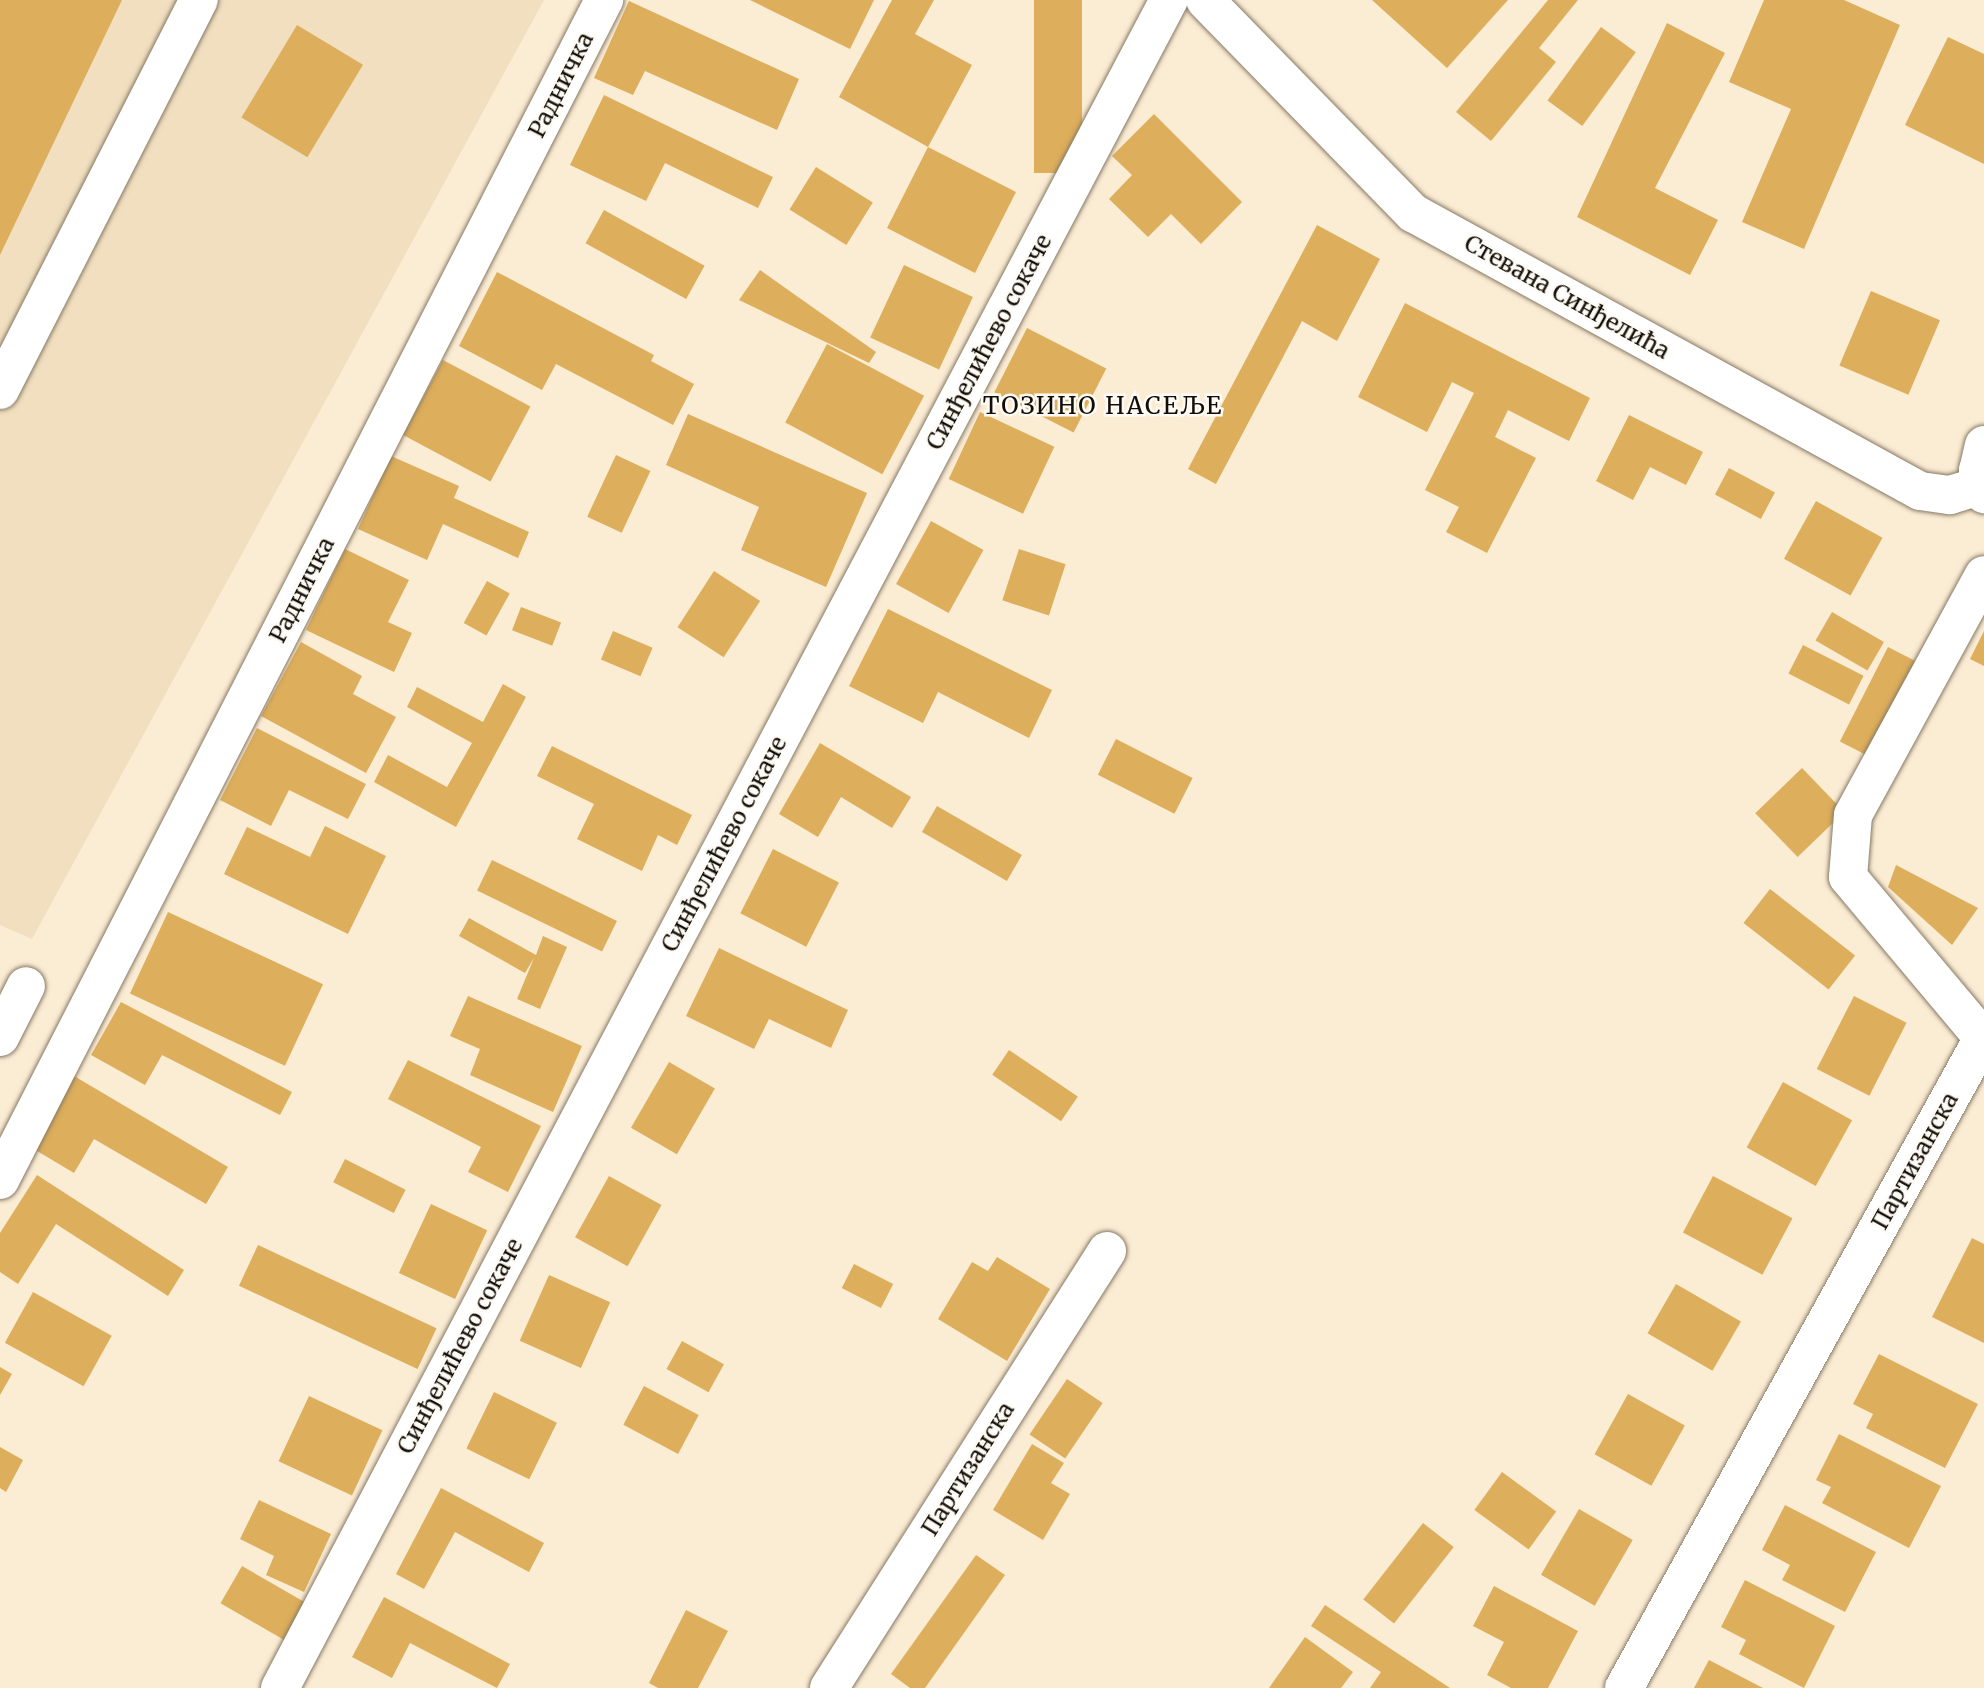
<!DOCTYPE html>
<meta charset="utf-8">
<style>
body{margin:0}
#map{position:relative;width:1984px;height:1688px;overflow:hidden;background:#fbecd4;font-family:Merriweather,serif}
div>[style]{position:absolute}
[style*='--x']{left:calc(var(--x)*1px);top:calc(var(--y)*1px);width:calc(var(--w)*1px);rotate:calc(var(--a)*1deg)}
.built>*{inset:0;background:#f1dfc0}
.building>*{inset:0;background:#ddae5b;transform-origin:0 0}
.roads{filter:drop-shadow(0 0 2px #867964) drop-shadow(0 0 2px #867964)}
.minor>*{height:38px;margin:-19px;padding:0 19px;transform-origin:19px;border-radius:19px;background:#fff}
span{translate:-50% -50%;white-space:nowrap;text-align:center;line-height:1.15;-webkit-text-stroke:5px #fefbf6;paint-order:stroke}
.street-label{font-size:23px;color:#120d06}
.neighbourhood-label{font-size:24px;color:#120d06;letter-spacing:2px}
</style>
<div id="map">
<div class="built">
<div style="clip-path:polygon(0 0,544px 0,32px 939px,0 925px)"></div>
</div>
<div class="building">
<div style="clip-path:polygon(0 0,122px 0,0 255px)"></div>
<div style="clip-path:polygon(750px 0,874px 0,850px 49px)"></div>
<div style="clip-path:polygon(892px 0,934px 0,915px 34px,972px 65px,928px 147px,1016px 192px,975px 273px,887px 228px,928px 147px,839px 97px)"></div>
<div style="left:1034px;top:0;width:48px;height:173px"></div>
<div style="clip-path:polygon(1372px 0,1508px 0,1447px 68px)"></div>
<div style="clip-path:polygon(1548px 0,1578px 0,1539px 48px,1556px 62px,1491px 141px,1456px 112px)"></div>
<div style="clip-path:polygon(1764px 0,1844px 0,1900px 25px,1804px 249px,1742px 222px,1791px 109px,1729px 82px)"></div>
<div style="clip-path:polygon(629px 1px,799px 79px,777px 130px,645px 71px,633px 95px,594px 78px)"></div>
<div style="clip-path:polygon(1667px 23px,1725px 53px,1655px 188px,1718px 220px,1690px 275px,1577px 217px)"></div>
<div style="left:297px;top:25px;width:77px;height:108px;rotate:31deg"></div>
<div style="left:1601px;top:27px;width:43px;height:91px;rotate:36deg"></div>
<div style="clip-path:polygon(1948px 37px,1984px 54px,1984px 164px,1905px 125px)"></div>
<div style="clip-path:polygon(604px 95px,773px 177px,758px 208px,665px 163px,646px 201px,570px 165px)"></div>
<div style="clip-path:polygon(1154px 114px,1242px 202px,1201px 244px,1171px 214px,1148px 237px,1109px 199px,1132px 175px,1112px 156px)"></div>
<div style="left:816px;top:167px;width:67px;height:50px;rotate:32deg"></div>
<div style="left:604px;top:210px;width:115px;height:38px;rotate:29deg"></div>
<div style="clip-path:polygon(1317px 225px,1380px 259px,1337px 341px,1302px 321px,1216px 484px,1188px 469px)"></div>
<div style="left:904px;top:265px;width:76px;height:80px;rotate:25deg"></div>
<div style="clip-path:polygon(760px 270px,876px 352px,869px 363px,739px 300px)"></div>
<div style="clip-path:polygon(497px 272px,654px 355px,651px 361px,694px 384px,673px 425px,556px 364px,542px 390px,459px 346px)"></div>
<div style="left:1871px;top:291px;width:75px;height:81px;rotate:23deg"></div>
<div style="clip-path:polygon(1405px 303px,1590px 398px,1569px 441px,1508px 410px,1495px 437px,1536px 458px,1487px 553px,1446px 532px,1459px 507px,1425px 490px,1474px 393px,1452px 382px,1427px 432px,1358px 397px)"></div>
<div style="left:1027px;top:328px;width:89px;height:72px;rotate:27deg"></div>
<div style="left:827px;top:344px;width:110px;height:89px;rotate:28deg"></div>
<div style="left:443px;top:360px;width:99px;height:85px;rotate:28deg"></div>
<div style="left:980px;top:412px;width:82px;height:74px;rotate:25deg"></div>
<div style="clip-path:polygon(688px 414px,867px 493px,826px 587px,741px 550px,759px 507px,666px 465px)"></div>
<div style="clip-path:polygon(1629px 415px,1703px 452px,1686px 485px,1650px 467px,1633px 500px,1596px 481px)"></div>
<div style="left:616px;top:455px;width:38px;height:68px;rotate:25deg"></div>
<div style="clip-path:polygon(391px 456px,459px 486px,454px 498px,529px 532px,518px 558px,443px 524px,427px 560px,358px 529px)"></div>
<div style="left:1729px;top:468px;width:52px;height:30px;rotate:28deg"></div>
<div style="left:1816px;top:501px;width:76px;height:66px;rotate:29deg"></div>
<div style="left:931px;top:521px;width:60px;height:72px;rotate:29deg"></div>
<div style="clip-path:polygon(345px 549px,409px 580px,388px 622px,412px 633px,394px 672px,306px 630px)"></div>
<div style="left:1019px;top:549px;width:49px;height:54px;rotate:18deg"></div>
<div style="left:714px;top:571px;width:55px;height:67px;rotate:33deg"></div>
<div style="left:487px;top:581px;width:26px;height:48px;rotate:29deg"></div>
<div style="left:521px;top:607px;width:43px;height:25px;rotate:21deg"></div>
<div style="clip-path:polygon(888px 609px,1052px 690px,1029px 738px,938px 692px,923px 723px,849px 686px)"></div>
<div style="left:1832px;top:612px;width:60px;height:33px;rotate:30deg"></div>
<div style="left:613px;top:631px;width:43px;height:31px;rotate:23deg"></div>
<div style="clip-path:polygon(1984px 631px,1984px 666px,1970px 659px)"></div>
<div style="clip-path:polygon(301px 642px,362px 676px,353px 694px,396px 717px,366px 773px,261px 716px)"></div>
<div style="left:1803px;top:645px;width:68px;height:32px;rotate:27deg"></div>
<div style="left:1888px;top:647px;width:34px;height:106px;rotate:27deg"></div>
<div style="clip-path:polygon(503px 684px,526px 697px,456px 827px,374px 782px,388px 755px,447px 787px,472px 743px,407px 707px,417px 687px,483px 722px)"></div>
<div style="clip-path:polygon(257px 728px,366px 784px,348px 819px,289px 790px,271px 826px,220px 800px)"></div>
<div style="left:1116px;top:739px;width:86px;height:40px;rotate:27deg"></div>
<div style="clip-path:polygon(820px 743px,911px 797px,892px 828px,841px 797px,818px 837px,779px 814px)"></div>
<div style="clip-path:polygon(552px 746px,692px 815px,677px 845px,658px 835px,642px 871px,577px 839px,594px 804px,537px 776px)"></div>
<div style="left:1802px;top:768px;width:61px;height:65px;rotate:46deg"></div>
<div style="left:937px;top:806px;width:98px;height:30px;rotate:30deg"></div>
<div style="clip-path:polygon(325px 826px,386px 856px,348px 934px,224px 874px,247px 827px,310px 857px)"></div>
<div style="left:773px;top:849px;width:74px;height:72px;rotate:27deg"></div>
<div style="left:492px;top:860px;width:139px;height:34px;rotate:26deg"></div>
<div style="clip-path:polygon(1896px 865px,1978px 908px,1952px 945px,1888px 887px)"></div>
<div style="left:1770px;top:889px;width:108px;height:43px;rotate:38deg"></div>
<div style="left:168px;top:912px;width:171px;height:90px;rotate:25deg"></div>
<div style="clip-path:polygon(469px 918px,536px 955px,543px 936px,567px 947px,540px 1009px,517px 999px,534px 958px,525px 973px,459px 936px)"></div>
<div style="clip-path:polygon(719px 948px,848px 1010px,831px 1048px,769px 1019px,754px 1049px,686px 1016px)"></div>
<div style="clip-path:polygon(468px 996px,582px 1046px,553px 1112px,470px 1075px,480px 1049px,450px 1036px)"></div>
<div style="left:1854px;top:996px;width:59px;height:82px;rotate:27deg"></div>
<div style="clip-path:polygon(121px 1002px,292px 1092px,280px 1115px,162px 1055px,145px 1085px,91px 1055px)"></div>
<div style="left:1009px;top:1050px;width:83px;height:30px;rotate:34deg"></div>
<div style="clip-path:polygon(408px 1060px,541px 1126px,508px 1192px,468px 1172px,481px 1147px,388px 1099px)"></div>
<div style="left:669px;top:1062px;width:53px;height:76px;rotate:30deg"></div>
<div style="clip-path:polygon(69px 1073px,228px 1167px,206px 1204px,94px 1139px,74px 1173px,27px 1145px)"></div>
<div style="left:1783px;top:1082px;width:79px;height:75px;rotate:29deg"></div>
<div style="left:345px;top:1159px;width:68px;height:26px;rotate:27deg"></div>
<div style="clip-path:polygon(37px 1175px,184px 1270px,168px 1296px,56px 1224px,18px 1284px,0 1272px,0 1233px)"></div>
<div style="left:609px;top:1176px;width:60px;height:70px;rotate:29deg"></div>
<div style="left:1713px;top:1176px;width:90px;height:64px;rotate:28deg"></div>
<div style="left:431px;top:1204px;width:62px;height:76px;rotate:25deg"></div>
<div style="clip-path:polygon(1972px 1238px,1984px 1244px,1984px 1343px,1932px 1317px)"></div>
<div style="left:258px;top:1245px;width:197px;height:45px;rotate:25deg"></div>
<div style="clip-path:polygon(997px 1257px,1050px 1289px,1007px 1361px,938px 1319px,972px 1262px,988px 1271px)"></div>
<div style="left:854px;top:1264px;width:44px;height:27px;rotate:27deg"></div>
<div style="left:549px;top:1275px;width:67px;height:72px;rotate:24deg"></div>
<div style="left:1676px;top:1284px;width:75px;height:57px;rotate:30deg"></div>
<div style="left:33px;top:1292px;width:90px;height:58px;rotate:29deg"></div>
<div style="left:682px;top:1341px;width:48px;height:32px;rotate:29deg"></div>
<div style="clip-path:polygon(1879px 1354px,1978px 1404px,1945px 1468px,1866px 1428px,1873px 1414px,1853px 1404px)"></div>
<div style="clip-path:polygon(0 1367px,12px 1374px,0 1395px)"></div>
<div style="left:1067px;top:1379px;width:43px;height:67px;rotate:34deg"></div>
<div style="left:644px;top:1386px;width:62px;height:44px;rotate:28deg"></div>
<div style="left:494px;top:1392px;width:70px;height:63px;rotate:26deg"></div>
<div style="left:1628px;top:1394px;width:65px;height:69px;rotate:29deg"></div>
<div style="left:309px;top:1396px;width:81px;height:72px;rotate:25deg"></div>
<div style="clip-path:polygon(1839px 1434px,1941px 1486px,1909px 1548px,1822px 1503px,1831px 1487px,1816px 1480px)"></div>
<div style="clip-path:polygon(1032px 1444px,1064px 1463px,1051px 1483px,1070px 1494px,1043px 1540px,993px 1510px)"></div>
<div style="clip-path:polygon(0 1447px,23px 1460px,6px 1492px,0 1488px)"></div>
<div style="left:1502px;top:1472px;width:67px;height:47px;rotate:36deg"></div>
<div style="clip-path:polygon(441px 1488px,544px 1543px,529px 1572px,455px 1532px,424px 1589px,396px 1574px)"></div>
<div style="clip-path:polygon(259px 1500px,331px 1534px,304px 1592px,266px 1575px,274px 1556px,240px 1539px)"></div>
<div style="clip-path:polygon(1785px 1505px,1876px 1552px,1845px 1612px,1782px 1580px,1790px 1565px,1762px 1550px)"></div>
<div style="left:1579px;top:1509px;width:62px;height:76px;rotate:30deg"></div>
<div style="left:1423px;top:1523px;width:39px;height:97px;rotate:38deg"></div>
<div style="clip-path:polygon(976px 1555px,1005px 1575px,925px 1688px,910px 1688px,891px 1674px)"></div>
<div style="left:242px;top:1566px;width:73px;height:43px;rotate:30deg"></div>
<div style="clip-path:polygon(1745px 1580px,1835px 1626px,1804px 1688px,1739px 1654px,1746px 1640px,1721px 1627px)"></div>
<div style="clip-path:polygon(1494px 1586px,1578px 1631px,1548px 1688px,1511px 1688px,1487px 1675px,1504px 1642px,1473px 1626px)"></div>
<div style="clip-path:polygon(384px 1597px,510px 1664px,497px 1688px,410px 1643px,392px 1678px,352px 1657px)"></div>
<div style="clip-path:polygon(1325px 1605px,1394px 1651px,1450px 1688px,1370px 1688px,1381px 1672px,1311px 1626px)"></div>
<div style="clip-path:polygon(686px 1610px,728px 1631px,698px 1688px,658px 1688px,649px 1683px)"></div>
<div style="clip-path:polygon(1305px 1637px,1353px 1672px,1341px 1688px,1269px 1688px)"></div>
<div style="clip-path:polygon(1709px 1660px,1763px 1688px,1694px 1688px)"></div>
</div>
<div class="roads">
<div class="minor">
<div style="--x:1205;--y:0;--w:298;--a:45.7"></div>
<div style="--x:1413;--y:213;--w:578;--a:28.74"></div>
<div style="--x:1920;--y:491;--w:30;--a:8"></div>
<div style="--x:1950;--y:495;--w:31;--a:-17"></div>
<div style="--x:0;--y:390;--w:438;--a:-63"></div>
<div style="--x:1984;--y:445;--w:26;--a:103"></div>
<div style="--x:1978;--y:470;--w:25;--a:76"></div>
<div style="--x:0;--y:1037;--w:57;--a:-63"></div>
<div style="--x:0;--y:1180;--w:1326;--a:-62.89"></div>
<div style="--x:280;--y:1688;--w:1908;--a:-62.23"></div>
<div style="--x:829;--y:1688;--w:518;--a:-57.54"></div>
<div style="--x:1624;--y:1688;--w:743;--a:-61.09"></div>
<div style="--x:1983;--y:1038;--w:210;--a:-130"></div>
<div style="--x:1848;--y:877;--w:62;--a:-85.4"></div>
<div style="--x:1853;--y:815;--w:273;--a:-61.4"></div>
</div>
</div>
<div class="street-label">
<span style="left:561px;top:85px;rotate:-63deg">Радничка</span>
<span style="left:1567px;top:297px;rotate:29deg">Стевана Синђелића</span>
<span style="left:989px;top:342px;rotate:-62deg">Синђелићево сокаче</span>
<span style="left:302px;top:590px;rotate:-63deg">Радничка</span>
<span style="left:724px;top:844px;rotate:-62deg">Синђелићево сокаче</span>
<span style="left:1915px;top:1161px;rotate:-61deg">Партизанска</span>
<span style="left:460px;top:1346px;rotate:-62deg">Синђелићево сокаче</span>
<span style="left:968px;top:1469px;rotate:-58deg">Партизанска</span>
</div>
<div class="neighbourhood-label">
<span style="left:1103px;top:406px">ТОЗИНО НАСЕЉЕ</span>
</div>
</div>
